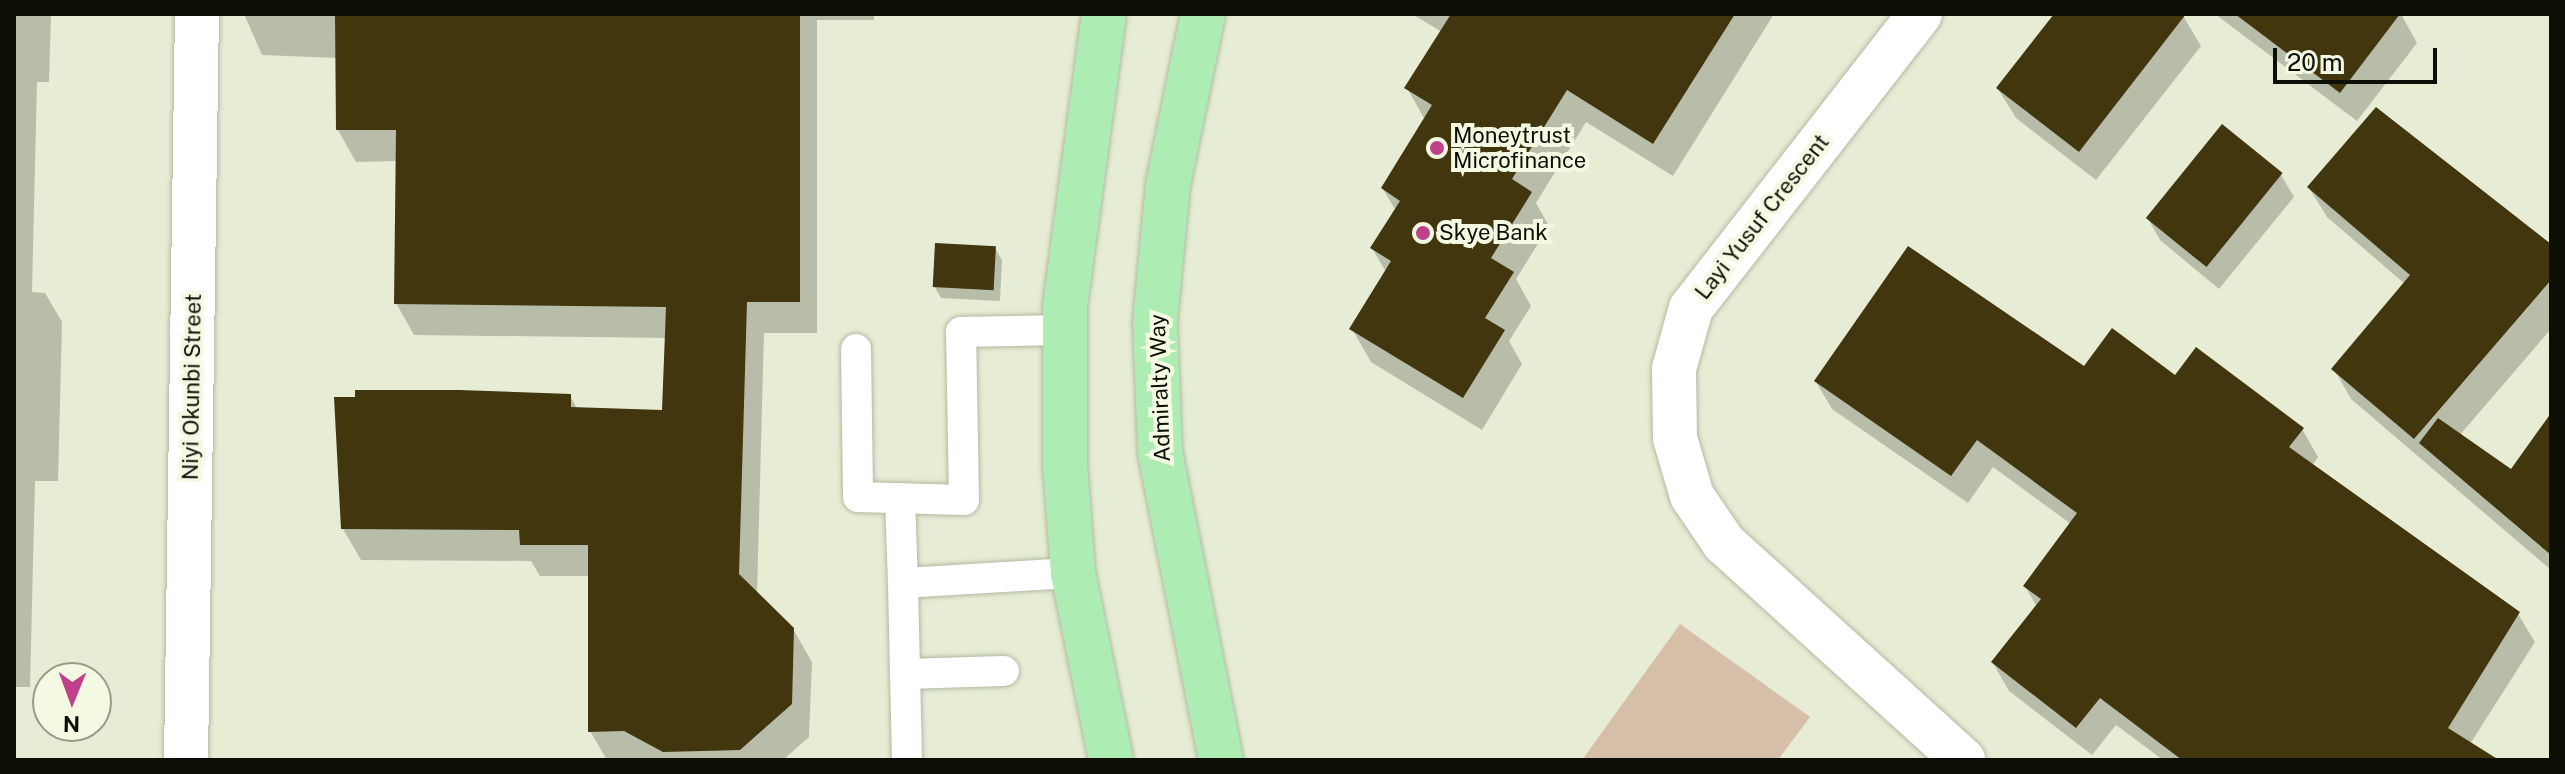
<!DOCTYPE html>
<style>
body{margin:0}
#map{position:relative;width:2565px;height:774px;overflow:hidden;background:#e6edd4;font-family:"Public Sans",sans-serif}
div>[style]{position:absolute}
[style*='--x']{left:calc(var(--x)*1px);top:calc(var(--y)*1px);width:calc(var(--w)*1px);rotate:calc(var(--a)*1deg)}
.green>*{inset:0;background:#d6bfa9}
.shadow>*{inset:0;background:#0003}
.building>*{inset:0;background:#41360e;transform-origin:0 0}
.roads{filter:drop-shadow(0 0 2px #b3baa2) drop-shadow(0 0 2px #b3baa2)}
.service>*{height:30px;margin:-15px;padding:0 15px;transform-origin:15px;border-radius:15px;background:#fff}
.minor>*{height:44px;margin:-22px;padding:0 22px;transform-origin:22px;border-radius:22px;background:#fff}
.primary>*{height:44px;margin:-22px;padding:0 22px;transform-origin:22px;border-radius:22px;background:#adecb2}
.dots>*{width:22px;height:22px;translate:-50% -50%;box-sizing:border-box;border:4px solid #f3fae1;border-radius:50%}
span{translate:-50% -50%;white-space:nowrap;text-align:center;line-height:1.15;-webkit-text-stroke:8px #f3fae1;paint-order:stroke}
.poi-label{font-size:22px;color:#0d0f07}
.left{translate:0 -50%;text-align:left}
.street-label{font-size:22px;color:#0d0f07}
.frame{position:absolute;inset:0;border:16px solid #0d0f07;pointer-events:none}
.north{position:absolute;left:32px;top:662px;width:80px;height:80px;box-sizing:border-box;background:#f3fae1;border:2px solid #979c8a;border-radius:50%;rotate:181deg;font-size:22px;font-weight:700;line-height:32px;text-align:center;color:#0d0f07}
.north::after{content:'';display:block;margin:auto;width:28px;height:36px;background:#c1408b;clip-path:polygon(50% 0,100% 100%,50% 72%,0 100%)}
.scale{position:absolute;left:2273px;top:48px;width:164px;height:36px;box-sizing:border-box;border:4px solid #0d0f07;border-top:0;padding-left:10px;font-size:24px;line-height:28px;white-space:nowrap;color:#0d0f07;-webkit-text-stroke:6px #f3fae1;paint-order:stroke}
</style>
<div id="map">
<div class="green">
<div style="clip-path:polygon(1680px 624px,1810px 717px,1778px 760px,1582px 760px)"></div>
</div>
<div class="shadow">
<div style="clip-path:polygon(14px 14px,51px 14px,49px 82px,37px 82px,32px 292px,45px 293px,62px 322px,58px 481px,35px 481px,30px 687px,14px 687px)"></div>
<div style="clip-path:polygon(244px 14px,874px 14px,874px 20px,817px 20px,817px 333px,764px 333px,757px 594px,793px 629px,812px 662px,809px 737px,783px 760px,607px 760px,590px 731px,590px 576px,540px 576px,531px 561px,361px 560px,343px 529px,570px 396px,578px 410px,664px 412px,667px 338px,414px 335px,396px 303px,397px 161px,356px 162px,338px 130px,337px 58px,262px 55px)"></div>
<div style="clip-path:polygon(1412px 14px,1774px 14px,1673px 176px,1586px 122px,1536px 203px,1549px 226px,1516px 279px,1531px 306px,1509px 341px,1522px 364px,1482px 430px,1371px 362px,1352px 329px,1386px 272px,1372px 248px,1396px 211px,1383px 189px,1425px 120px,1407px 88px,1442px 32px)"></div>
<div style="clip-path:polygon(2057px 14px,2182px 14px,2201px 46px,2096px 180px,2016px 118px,1998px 89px)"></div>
<div style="clip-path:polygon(2215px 14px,2401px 14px,2417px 43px,2357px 121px)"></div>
<div style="clip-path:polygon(2281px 175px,2294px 197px,2219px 289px,2160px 240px,2147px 217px)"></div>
<div style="clip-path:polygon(2309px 188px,2551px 248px,2551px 329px,2459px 436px,2512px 472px,2551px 417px,2551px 570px,2351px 399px,2334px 369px,2405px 284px,2327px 217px)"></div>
<div style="clip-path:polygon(995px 248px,1002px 260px,1000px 301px,941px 298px,934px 286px)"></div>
<div style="clip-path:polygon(2084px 369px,2176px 378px,2302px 429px,2318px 457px,2312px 466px,2518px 614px,2535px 642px,2470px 744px,2495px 760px,2163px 760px,2116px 725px,2092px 755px,2009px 691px,1993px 663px,2037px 607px,2025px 586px,2071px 524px,1993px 467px,1968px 503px,1832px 409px,1816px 382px)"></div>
</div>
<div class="building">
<div style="clip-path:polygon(335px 14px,800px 14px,800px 302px,747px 302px,739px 574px,794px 628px,792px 704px,740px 750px,663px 752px,624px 731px,588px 732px,588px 545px,520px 545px,519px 530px,341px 529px,334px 397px,355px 397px,355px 390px,459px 390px,571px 394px,571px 407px,662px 410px,666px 307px,394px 304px,396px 130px,336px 130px)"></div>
<div style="clip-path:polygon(1451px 14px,1735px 14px,1653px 144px,1567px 90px,1512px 179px,1532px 192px,1491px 258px,1514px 272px,1485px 318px,1505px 330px,1463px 398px,1349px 329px,1391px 261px,1370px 248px,1400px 201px,1381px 188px,1432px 105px,1404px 88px)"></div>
<div style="clip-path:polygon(2054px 14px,2186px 14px,2079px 152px,1996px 88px)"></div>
<div style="clip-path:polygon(2235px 14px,2400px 14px,2340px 93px)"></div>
<div style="clip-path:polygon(2376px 107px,2551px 244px,2551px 280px,2414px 439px,2331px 369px,2410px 275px,2307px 187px)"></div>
<div style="left:2222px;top:124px;width:78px;height:121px;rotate:39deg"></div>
<div style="left:935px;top:243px;width:61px;height:44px;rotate:3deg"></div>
<div style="clip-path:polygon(1908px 246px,2084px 366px,2112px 328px,2175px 375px,2196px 347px,2304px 428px,2289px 447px,2520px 612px,2448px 728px,2499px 760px,2182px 760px,2100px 698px,2076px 728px,1991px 662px,2041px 599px,2023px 586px,2077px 513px,1977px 440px,1951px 476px,1814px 381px)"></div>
<div style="clip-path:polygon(2551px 413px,2551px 555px,2419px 443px,2438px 418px,2511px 469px)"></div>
</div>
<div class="roads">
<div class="service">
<div style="--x:856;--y:349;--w:148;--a:89.2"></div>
<div style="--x:858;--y:497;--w:106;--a:1.6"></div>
<div style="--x:964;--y:500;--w:168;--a:-91"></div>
<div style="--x:961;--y:332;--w:104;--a:-1.1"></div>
<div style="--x:900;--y:498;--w:85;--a:88"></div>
<div style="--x:905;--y:674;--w:99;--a:-1.7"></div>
<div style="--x:907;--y:760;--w:177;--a:-91.3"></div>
<div style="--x:903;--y:583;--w:170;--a:-3.4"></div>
</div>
<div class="minor">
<div style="--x:1920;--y:14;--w:373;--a:127.9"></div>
<div style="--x:1691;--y:308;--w:63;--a:105.6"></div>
<div style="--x:1674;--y:369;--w:69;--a:89.2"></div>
<div style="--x:1675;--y:438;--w:60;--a:73.7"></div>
<div style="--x:1692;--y:496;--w:57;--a:55.8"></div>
<div style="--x:1724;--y:543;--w:323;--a:42.2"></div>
<div style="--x:186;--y:760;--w:746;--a:-89.16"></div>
</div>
<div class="primary">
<div style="--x:1104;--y:14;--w:296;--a:97.6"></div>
<div style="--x:1065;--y:307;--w:157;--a:90"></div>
<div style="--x:1065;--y:464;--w:109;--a:85.8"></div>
<div style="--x:1073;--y:573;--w:191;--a:78.5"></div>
<div style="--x:1203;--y:14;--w:174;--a:101.6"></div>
<div style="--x:1168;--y:184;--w:139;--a:95.4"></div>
<div style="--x:1155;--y:322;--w:130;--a:87.8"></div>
<div style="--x:1160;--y:452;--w:314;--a:78.8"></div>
</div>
</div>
<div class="dots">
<div style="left:1437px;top:148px;background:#c1408b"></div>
<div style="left:1423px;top:233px;background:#c1408b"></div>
</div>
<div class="poi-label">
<span class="left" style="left:1453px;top:148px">Moneytrust<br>Microfinance</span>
<span class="left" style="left:1439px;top:233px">Skye Bank</span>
</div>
<div class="street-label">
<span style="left:1762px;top:217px;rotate:-52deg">Layi Yusuf Crescent</span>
<span style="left:192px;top:387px;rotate:-89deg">Niyi Okunbi Street</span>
<span style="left:1160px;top:388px;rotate:-92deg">Admiralty Way</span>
</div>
<div class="frame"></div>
<div class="north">N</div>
<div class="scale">20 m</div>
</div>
